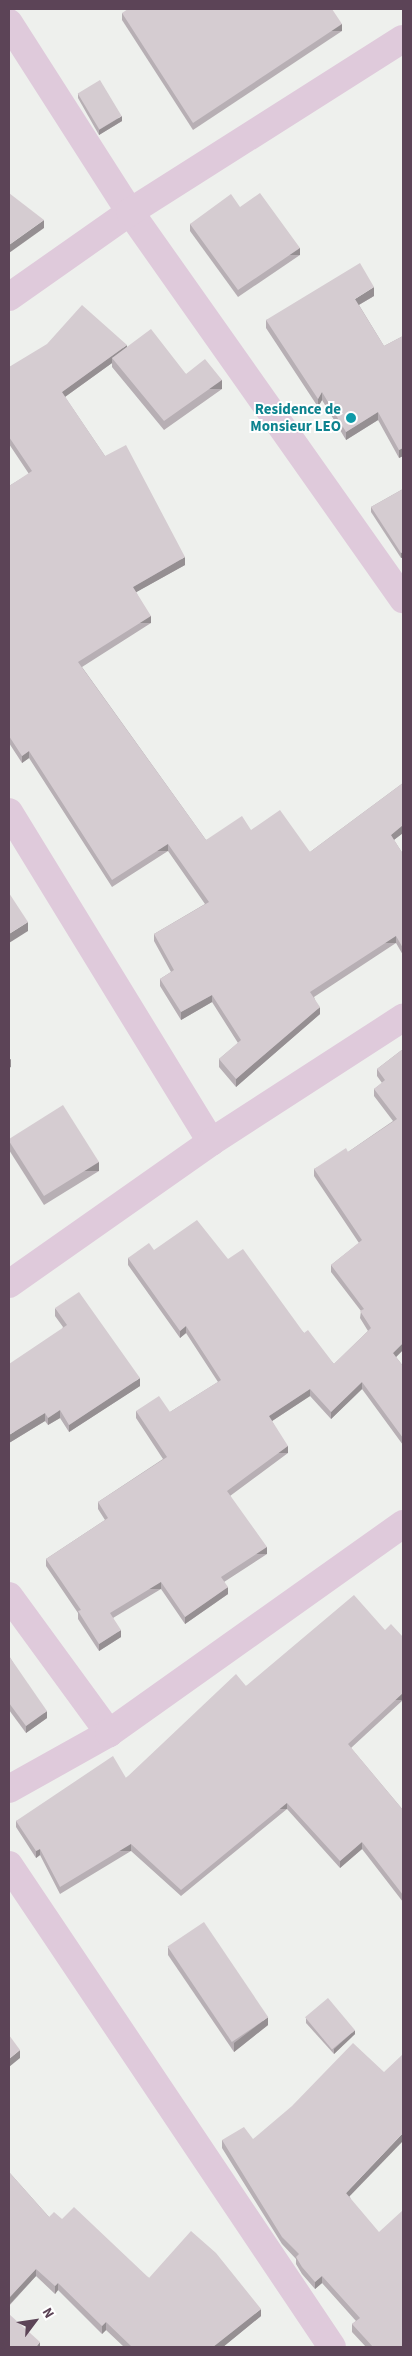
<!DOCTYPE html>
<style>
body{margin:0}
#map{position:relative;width:412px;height:2356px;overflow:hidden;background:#eef0ed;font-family:"Source Sans 3",sans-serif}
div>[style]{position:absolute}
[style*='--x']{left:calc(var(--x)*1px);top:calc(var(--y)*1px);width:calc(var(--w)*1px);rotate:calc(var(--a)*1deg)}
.street>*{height:28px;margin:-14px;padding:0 14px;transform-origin:14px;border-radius:14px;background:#dfcadb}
.wall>*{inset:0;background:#b7afb4}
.shaded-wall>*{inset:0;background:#958f92;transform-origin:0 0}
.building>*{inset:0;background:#d5ccd1;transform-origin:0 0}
.dots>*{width:14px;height:14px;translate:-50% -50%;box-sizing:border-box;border:2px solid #fff;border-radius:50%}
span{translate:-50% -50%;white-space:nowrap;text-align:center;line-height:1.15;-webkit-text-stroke:4px #fff;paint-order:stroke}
.culture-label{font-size:15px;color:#0d838f;font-weight:700}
.right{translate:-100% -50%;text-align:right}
.frame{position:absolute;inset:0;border:10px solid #5c4457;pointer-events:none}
.north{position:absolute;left:10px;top:2296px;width:50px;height:50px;-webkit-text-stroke:4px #fff;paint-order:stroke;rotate:59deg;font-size:14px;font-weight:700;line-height:20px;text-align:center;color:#5c4457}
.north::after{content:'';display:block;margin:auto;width:18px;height:22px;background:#5c4457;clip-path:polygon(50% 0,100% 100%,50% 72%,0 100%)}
</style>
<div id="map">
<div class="street">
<div style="--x:9;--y:23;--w:224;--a:57.4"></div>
<div style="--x:130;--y:212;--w:474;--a:54.8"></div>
<div style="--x:9;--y:297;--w:148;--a:-35.1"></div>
<div style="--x:130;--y:212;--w:323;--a:-32.4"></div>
<div style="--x:9;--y:812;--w:387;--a:58.5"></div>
<div style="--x:9;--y:1284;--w:247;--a:-35.1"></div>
<div style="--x:211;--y:1142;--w:229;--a:-32.9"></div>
<div style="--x:9;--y:1596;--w:170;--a:53.9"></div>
<div style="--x:9;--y:1789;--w:115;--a:-29.2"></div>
<div style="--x:109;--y:1733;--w:361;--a:-35.4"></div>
<div style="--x:9;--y:1865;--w:580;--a:56.17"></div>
</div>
<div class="wall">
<div style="clip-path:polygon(122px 13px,342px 31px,193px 130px,122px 20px)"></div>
<div style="clip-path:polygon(78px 93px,122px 121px,99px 135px,78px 98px)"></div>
<div style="clip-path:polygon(240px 207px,300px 255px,238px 297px,190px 231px,190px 224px)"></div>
<div style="clip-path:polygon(374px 296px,359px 305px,384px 346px,403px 336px,403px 456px,399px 458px,378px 420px,346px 440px,322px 400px,318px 407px,266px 328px,266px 320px)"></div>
<div style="clip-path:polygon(127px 347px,186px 374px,222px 389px,164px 430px,112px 367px,112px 363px,65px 397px,105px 456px,185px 565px,136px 592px,151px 623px,82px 667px,206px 840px,251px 830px,310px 852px,403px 783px,403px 833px,394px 840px,403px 854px,403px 955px,396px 943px,314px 997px,320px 1014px,236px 1087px,219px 1067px,219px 1059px,238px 1043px,212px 1002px,181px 1020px,160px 986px,160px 979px,171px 972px,154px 941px,154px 934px,205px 904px,168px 851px,112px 887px,29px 758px,22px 763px,9px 743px,9px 486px,29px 474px,9px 444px,9px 367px)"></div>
<div style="clip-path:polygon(403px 489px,403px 557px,401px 558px,371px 512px,371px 507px)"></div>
<div style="clip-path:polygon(403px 1049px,403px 1350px,396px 1357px,403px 1366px,403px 1445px,362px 1389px,331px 1419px,310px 1396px,272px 1421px,288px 1453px,230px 1496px,267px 1554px,224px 1582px,228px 1594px,185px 1624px,161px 1589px,113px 1618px,121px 1637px,99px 1651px,78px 1619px,78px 1613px,46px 1566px,46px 1559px,105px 1520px,98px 1509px,98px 1502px,163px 1459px,136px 1418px,136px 1411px,170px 1412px,218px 1382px,186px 1333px,180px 1338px,128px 1265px,128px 1258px,154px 1250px,228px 1259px,304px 1333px,334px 1364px,368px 1331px,360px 1318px,361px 1311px,331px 1272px,331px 1265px,359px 1243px,314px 1176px,314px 1169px,348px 1152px,393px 1121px,374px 1096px,374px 1089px,382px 1083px,377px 1076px,377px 1069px)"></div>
<div style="clip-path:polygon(9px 1139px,99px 1171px,44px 1205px,9px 1150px)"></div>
<div style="clip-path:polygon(55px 1308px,140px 1386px,69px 1432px,60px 1418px,48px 1425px,45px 1421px,9px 1443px,63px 1327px,55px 1316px)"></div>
<div style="clip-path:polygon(385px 1630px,403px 1637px,403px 1700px,351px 1748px,403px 1810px,403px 1902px,362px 1849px,340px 1868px,287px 1809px,181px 1896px,131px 1851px,60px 1894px,40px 1855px,36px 1858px,16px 1827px,16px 1821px,126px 1778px,246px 1686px)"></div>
<div style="clip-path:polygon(9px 1656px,47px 1718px,26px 1733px,9px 1710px)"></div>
<div style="clip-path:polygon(168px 1947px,268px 2025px,234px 2052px,168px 1955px)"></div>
<div style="clip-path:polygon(306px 2018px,355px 2034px,334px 2054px,306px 2023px)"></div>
<div style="clip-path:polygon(253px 2139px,350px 2197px,403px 2347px,366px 2347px,352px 2332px,352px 2324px,356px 2321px,322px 2283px,315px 2289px,302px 2274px,296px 2264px,296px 2259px,282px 2244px,222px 2148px,222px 2140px)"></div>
<div style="clip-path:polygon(9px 2172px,49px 2217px,62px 2219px,149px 2278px,261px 2316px,223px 2347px,124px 2347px,106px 2330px,102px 2334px,58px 2290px,55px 2294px,36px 2276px,9px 2306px)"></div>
</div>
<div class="shaded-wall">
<div style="left:342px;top:24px;width:7px;height:179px;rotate:90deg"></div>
<div style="clip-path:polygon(122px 116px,122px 121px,99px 135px,99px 130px)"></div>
<div style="clip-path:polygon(44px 220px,44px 228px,9px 253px,9px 245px)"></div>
<div style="left:300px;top:248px;width:7px;height:75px;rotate:90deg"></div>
<div style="clip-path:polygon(374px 287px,374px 296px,355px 307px,355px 299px)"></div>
<div style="clip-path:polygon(127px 345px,127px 352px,112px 358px,112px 363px,62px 399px,62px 392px)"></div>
<div style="left:222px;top:380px;width:9px;height:71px;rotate:90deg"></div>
<div style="clip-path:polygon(322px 392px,322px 400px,318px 407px,318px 399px)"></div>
<div style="clip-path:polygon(378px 412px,378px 420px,346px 440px,346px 432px)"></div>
<div style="clip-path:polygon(403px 448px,403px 456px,399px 458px,399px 450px)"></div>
<div style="clip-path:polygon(403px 552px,403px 557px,401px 558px,401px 553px)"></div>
<div style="clip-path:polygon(185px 557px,185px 565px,133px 594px,133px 587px)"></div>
<div style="left:151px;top:616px;width:7px;height:86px;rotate:90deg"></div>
<div style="clip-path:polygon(29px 751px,29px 758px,22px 763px,22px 756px)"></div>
<div style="clip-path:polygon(403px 825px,403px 833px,391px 842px,391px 835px)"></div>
<div style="left:168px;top:844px;width:7px;height:67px;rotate:90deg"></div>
<div style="clip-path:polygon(28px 922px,28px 931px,9px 943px,9px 934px)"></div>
<div style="left:396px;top:936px;width:7px;height:103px;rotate:90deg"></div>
<div style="clip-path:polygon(212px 995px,212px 1002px,181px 1020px,181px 1012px)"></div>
<div style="clip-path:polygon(320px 1007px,320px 1014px,236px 1087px,236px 1079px)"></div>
<div style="clip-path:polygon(11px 1059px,11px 1067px,9px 1068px,9px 1060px)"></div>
<div style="left:99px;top:1162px;width:9px;height:65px;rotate:90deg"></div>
<div style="clip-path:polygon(186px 1326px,186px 1333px,180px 1338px,180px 1331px)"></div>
<div style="clip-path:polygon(403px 1343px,403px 1350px,393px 1360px,393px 1353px)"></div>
<div style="clip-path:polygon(140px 1378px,140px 1386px,69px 1432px,69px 1425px)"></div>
<div style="clip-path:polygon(362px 1382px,362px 1389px,331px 1419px,331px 1412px)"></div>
<div style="clip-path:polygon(310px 1389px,310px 1396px,269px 1423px,269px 1416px)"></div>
<div style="clip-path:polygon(60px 1410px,60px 1418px,48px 1425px,48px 1418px)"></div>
<div style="clip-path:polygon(45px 1413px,45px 1421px,9px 1443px,9px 1435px)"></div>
<div style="left:288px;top:1446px;width:7px;height:76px;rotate:90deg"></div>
<div style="left:267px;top:1547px;width:7px;height:55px;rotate:90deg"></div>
<div style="left:161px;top:1582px;width:7px;height:60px;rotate:90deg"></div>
<div style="clip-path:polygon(228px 1587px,228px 1594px,185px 1624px,185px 1617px)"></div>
<div style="clip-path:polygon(121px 1630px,121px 1637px,99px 1651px,99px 1644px)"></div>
<div style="left:403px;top:1693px;width:7px;height:75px;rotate:90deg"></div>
<div style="clip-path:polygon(47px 1711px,47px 1718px,26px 1733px,26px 1726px)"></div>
<div style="left:287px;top:1803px;width:6px;height:137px;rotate:90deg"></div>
<div style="clip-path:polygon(362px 1842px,362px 1849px,340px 1868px,340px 1861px)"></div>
<div style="left:131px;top:1844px;width:7px;height:83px;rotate:90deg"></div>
<div style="clip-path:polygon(40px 1849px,40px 1855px,36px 1858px,36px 1851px)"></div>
<div style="clip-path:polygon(268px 2017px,268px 2025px,234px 2052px,234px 2043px)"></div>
<div style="clip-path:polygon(355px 2030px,355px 2034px,334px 2054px,334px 2049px)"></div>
<div style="clip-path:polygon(20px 2050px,20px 2058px,9px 2067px,9px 2059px)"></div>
<div style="clip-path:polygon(403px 2133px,403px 2141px,346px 2200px,346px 2193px)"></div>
<div style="clip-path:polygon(36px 2269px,36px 2276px,9px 2305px,9px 2298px)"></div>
<div style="clip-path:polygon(322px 2276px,322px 2283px,315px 2289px,315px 2282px)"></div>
<div style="clip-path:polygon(58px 2283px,58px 2290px,55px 2294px,55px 2286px)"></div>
<div style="clip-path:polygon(261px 2309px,261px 2316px,223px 2347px,213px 2347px)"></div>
<div style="clip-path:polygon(106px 2322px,106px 2330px,102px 2334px,102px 2326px)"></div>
<div style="clip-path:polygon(40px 2342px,40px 2347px,36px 2347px)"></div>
</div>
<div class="building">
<div style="clip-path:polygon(128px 9px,332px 9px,342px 24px,193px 123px,122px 13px)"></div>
<div style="left:100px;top:80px;width:42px;height:26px;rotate:59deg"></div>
<div style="clip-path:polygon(9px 193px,44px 220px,9px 245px)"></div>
<div style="clip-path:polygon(260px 193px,300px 248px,238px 290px,190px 224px,231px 194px,240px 207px)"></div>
<div style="clip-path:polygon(360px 263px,374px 287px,355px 299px,384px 346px,403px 336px,403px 448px,399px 450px,378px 412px,346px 432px,322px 392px,318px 399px,266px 320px)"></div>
<div style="clip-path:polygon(82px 305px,127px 345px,62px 392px,105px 456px,126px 445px,185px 557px,133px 587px,151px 616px,78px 662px,206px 840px,242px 816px,251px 830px,280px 810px,310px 852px,403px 783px,403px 825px,391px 835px,403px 854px,403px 948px,396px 936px,310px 992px,320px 1007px,236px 1079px,219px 1059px,241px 1040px,212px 995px,181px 1012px,160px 979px,174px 970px,154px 934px,209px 902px,168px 844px,112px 880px,29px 751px,22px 756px,9px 736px,9px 486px,32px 471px,9px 437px,9px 367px,47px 344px)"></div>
<div style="clip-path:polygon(151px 329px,186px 374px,205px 359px,222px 380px,164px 421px,112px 358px)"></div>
<div style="clip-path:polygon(403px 489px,403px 552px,401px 553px,371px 507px)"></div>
<div style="clip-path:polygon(9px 893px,28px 922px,9px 934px)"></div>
<div style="clip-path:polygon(403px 1049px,403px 1343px,393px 1353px,403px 1366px,403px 1438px,362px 1382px,331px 1412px,310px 1389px,269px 1416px,288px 1446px,227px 1491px,267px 1547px,221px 1577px,228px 1587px,185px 1617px,161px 1582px,110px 1613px,121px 1630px,99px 1644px,78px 1611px,81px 1610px,46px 1559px,108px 1518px,98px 1502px,167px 1457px,136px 1411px,159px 1396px,170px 1412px,221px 1380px,186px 1326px,180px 1331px,128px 1258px,149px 1243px,154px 1250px,197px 1220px,228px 1259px,243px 1249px,304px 1333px,308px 1330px,334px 1364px,371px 1328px,360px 1311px,364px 1309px,331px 1265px,362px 1240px,314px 1169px,346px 1148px,348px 1152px,397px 1119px,374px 1089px,385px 1080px,377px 1069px)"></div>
<div style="clip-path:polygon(63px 1105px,99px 1162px,44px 1196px,9px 1141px,9px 1139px)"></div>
<div style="clip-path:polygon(79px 1292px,140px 1378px,69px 1425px,60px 1410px,48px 1418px,45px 1413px,9px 1435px,9px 1364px,67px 1325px,55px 1308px)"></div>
<div style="clip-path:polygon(354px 1595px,385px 1630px,391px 1624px,403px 1637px,403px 1693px,348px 1744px,403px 1810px,403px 1895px,362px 1842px,340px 1861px,287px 1803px,181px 1890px,131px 1844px,60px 1887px,40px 1849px,36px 1851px,16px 1821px,113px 1756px,126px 1778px,236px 1674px,246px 1686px)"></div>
<div style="clip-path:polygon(9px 1656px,47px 1711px,26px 1726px,9px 1703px)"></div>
<div style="left:204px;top:1922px;width:115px;height:44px;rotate:56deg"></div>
<div style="left:328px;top:1998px;width:42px;height:30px;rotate:50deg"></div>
<div style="clip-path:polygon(9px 2035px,20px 2050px,9px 2059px)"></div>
<div style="clip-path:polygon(353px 2043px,384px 2072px,403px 2054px,403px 2133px,346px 2193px,379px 2232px,403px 2210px,403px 2347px,373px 2347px,352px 2324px,360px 2318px,322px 2276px,315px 2282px,302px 2267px,296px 2257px,299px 2254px,282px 2237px,222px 2140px,244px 2127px,253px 2139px,292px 2106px)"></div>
<div style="clip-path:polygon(9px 2172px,49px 2217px,54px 2212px,62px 2219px,74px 2207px,149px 2278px,191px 2231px,216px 2253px,261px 2309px,213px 2347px,132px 2347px,106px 2322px,102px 2326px,58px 2283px,55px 2286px,36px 2269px,9px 2298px)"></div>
<div style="clip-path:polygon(9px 2314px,40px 2342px,36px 2347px,9px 2347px)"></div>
</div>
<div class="dots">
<div style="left:351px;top:418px;background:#0f9aa8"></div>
</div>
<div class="culture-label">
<span class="right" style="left:341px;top:418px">Residence de<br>Monsieur LEO</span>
</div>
<div class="frame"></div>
<div class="north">N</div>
</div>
